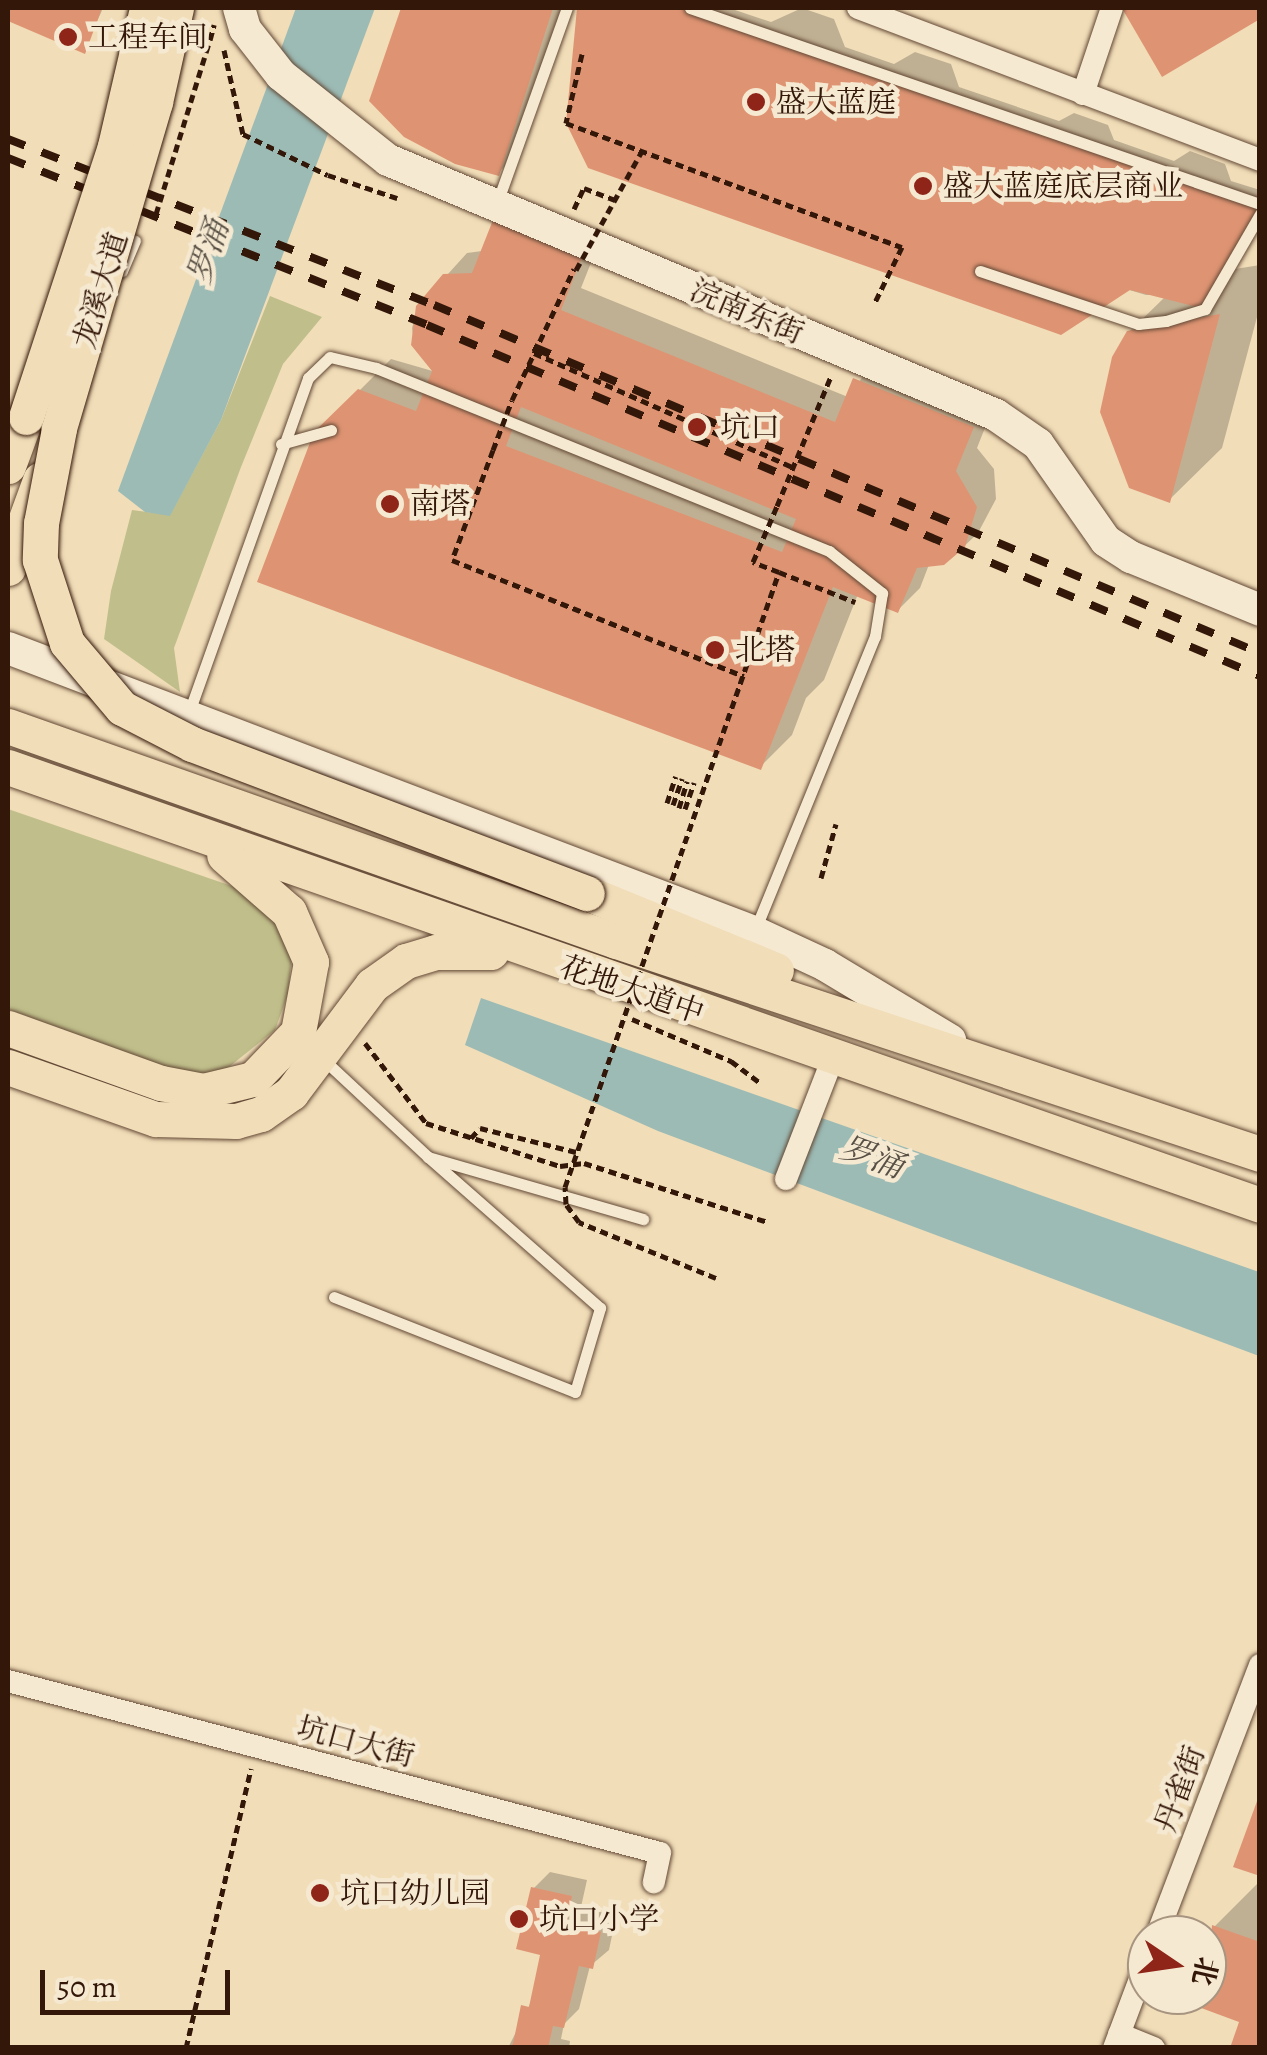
<!DOCTYPE html>
<meta charset="utf-8">
<style>
body{margin:0}
#map{position:relative;width:1267px;height:2055px;overflow:hidden;background:#f1ddb8;font-family:Alegreya,"Noto Serif SC",serif}
div>[style]{position:absolute}
[style*='--x']{left:calc(var(--x)*1px);top:calc(var(--y)*1px);width:calc(var(--w)*1px);rotate:calc(var(--a)*1deg)}
.green>*{inset:0;background:#c0bf8b}
.water>*{inset:0;background:#9cbbb5}
.shadow>*{inset:0;background:#0003}
.building>*{inset:0;background:#de9473}
.path>*{height:5px;margin-top:-2.5px;transform-origin:0;background:repeating-linear-gradient(90deg,#331709 0 8px,transparent 0 13px)}
.roads{filter:drop-shadow(0 0 2px #624835) drop-shadow(0 0 2px #624835)}
.lane>*{height:11px;margin:-5.5px;padding:0 5.5px;transform-origin:5.5px;border-radius:5.5px;background:#f6e9d1}
.street>*{height:22px;margin:-11px;padding:0 11px;transform-origin:11px;border-radius:11px;background:#f6e9d1}
.secondary>*{height:32px;margin:-16px;padding:0 16px;transform-origin:16px;border-radius:16px;background:#f6e9d1}
.primary>*{height:35px;margin:-17.5px;padding:0 17.5px;transform-origin:17.5px;border-radius:17.5px;background:#f1ddb8}
.rail>*{height:8px;margin-top:-4px;transform-origin:0;background:repeating-linear-gradient(90deg,#331709 0 18px,transparent 0 36px)}
.path-bridge>*{height:5px;margin-top:-2.5px;transform-origin:0;background:repeating-linear-gradient(90deg,#331709 0 8px,transparent 0 13px)}
.bridges{filter:drop-shadow(0 0 2px #331709) drop-shadow(0 0 2px #331709)}
.primary-bridge>*{height:35px;margin:-17.5px;padding:0 17.5px;transform-origin:17.5px;border-radius:17.5px;background:#f1ddb8}
.dots>*{width:28px;height:28px;translate:-50% -50%;box-sizing:border-box;border:5px solid #f6e9d1;border-radius:50%}
span{translate:-50% -50%;white-space:nowrap;text-align:center;line-height:1.15;-webkit-text-stroke:9px #f6e9d1;paint-order:stroke}
.poi-label{font-size:30px;color:#331709}
.left{translate:0 -50%;text-align:left}
.street-label{font-size:30px;color:#331709}
.water-label{font-size:32px;color:#585045;font-style:italic}
.frame{position:absolute;inset:0;border:10px solid #331709;pointer-events:none}
.north{position:absolute;left:1127px;top:1915px;width:100px;height:100px;box-sizing:border-box;background:#f6e9d1;border:2px solid #a89581;border-radius:50%;rotate:103deg;font-size:28px;font-weight:700;line-height:40px;text-align:center;color:#331709}
.north::after{content:'';display:block;margin:auto;width:35px;height:45px;background:#8f2418;clip-path:polygon(50% 0,100% 100%,50% 72%,0 100%)}
.scale{position:absolute;left:40px;top:1970px;width:190px;height:45px;box-sizing:border-box;border:5px solid #331709;border-top:0;padding-left:12px;font-size:30px;line-height:35px;white-space:nowrap;color:#331709;-webkit-text-stroke:8px #f6e9d1;paint-order:stroke}
</style>
<div id="map">
<div class="green">
<div style="clip-path:polygon(270px 296px,322px 317px,283px 364px,241px 467px,174px 648px,180px 692px,104px 639px,111px 591px,132px 510px,170px 515px,221px 420px)"></div>
<div style="clip-path:polygon(8px 809px,249px 892px,274px 916px,292px 953px,288px 994px,275px 1030px,219px 1075px,183px 1074px,8px 1009px)"></div>
</div>
<div class="water">
<div style="clip-path:polygon(296px 8px,375px 8px,221px 420px,170px 516px,145px 512px,118px 491px)"></div>
<div style="clip-path:polygon(481px 998px,1259px 1272px,1259px 1356px,658px 1131px,465px 1045px)"></div>
</div>
<div class="shadow">
<div style="clip-path:polygon(8px 8px,103px 8px,84px 51px,8px 18px)"></div>
<div style="clip-path:polygon(404px 8px,566px 8px,520px 151px,498px 173px,372px 100px)"></div>
<div style="clip-path:polygon(579px 8px,729px 8px,771px 22px,802px 8px,834px 19px,845px 47px,894px 64px,915px 52px,951px 64px,959px 87px,1059px 121px,1074px 113px,1108px 125px,1114px 140px,1174px 161px,1190px 151px,1225px 164px,1231px 181px,1260px 190px,1260px 218px,1229px 270px,1260px 265px,1260px 306px,1222px 448px,1169px 500px,1129px 332px,1167px 295px,1146px 295px,568px 122px)"></div>
<div style="clip-path:polygon(1130px 8px,1260px 8px,1260px 16px,1126px 11px)"></div>
<div style="clip-path:polygon(602px 235px,581px 288px,848px 397px,877px 357px,994px 405px,977px 448px,994px 469px,996px 499px,978px 533px,955px 555px,930px 562px,920px 588px,898px 610px,858px 594px,824px 680px,806px 698px,792px 735px,760px 767px,317px 433px,391px 359px,436px 372px,414px 344px,412px 328px,418px 307px,467px 253px)"></div>
<div style="clip-path:polygon(550px 1872px,587px 1880px,581px 1907px,616px 1916px,609px 1950px,590px 1966px,579px 2009px,564px 2024px,561px 2039px,570px 2041px,569px 2048px,508px 2048px,534px 1996px,543px 1953px,534px 1888px)"></div>
<div style="clip-path:polygon(1260px 1881px,1260px 2048px,1242px 2020px,1190px 1995px,1207px 1995px,1207px 1947px,1214px 1927px)"></div>
</div>
<div class="building">
<div style="clip-path:polygon(8px 8px,102px 8px,85px 54px,8px 21px)"></div>
<div style="clip-path:polygon(401px 8px,553px 8px,499px 176px,455px 164px,404px 137px,369px 101px)"></div>
<div style="clip-path:polygon(577px 8px,690px 8px,1260px 204px,1260px 214px,1205px 309px,1130px 290px,1061px 335px,588px 168px,566px 123px)"></div>
<div style="clip-path:polygon(1128px 8px,1260px 8px,1260px 19px,1162px 77px,1123px 10px)"></div>
<div style="clip-path:polygon(evenodd,493px 220px,582px 257px,561px 310px,835px 422px,853px 378px,974px 427px,956px 471px,977px 507px,965px 547px,944px 565px,917px 568px,898px 613px,833px 587px,761px 770px,257px 582px,314px 432px,358px 389px,416px 411px,432px 371px,411px 345px,416px 306px,443px 274px,472px 273px,493px 220px,521px 407px,796px 519px,782px 552px,506px 446px,521px 407px)"></div>
<div style="clip-path:polygon(1220px 314px,1170px 503px,1129px 488px,1100px 412px,1112px 357px,1127px 331px)"></div>
<div style="clip-path:polygon(1260px 1793px,1260px 1876px,1233px 1867px)"></div>
<div style="clip-path:polygon(531px 1887px,572px 1896px,567px 1923px,601px 1932px,593px 1969px,579px 1966px,564px 2028px,553px 2026px,548px 2048px,506px 2048px,513px 2044px,521px 2005px,529px 2007px,540px 1955px,516px 1949px)"></div>
<div style="clip-path:polygon(1212px 1925px,1260px 1942px,1260px 2048px,1230px 2048px,1239px 2022px,1185px 2002px,1187px 1995px,1207px 1995px)"></div>
</div>
<div class="path">
<div style="--x:210;--y:40;--w:16;--a:-75"></div>
<div style="--x:224;--y:50;--w:86;--a:77.3"></div>
<div style="--x:243;--y:134;--w:94;--a:25.8"></div>
<div style="--x:328;--y:175;--w:73;--a:18.4"></div>
<div style="--x:582;--y:54;--w:71;--a:103.1"></div>
<div style="--x:566;--y:123;--w:358;--a:20.3"></div>
<div style="--x:902;--y:247;--w:61;--a:116.1"></div>
<div style="--x:574;--y:209;--w:23;--a:-65"></div>
<div style="--x:584;--y:188;--w:33;--a:21"></div>
<div style="--x:534;--y:353;--w:283;--a:23.8"></div>
<div style="--x:512;--y:400;--w:145;--a:-64.7"></div>
<div style="--x:493;--y:450;--w:117;--a:110.4"></div>
<div style="--x:452;--y:560;--w:314;--a:21.7"></div>
<div style="--x:777;--y:506;--w:141;--a:-67.4"></div>
<div style="--x:779;--y:572;--w:82;--a:21.5"></div>
<div style="--x:667;--y:803;--w:28;--a:-72"></div>
<div style="--x:673;--y:805;--w:28;--a:-71"></div>
<div style="--x:679;--y:808;--w:28;--a:-73"></div>
<div style="--x:685;--y:809;--w:28;--a:-71"></div>
<div style="--x:821;--y:878;--w:56;--a:-74.5"></div>
<div style="--x:632;--y:1019;--w:108;--a:23"></div>
<div style="--x:731;--y:1061;--w:38;--a:37"></div>
<div style="--x:365;--y:1043;--w:101;--a:52.7"></div>
<div style="--x:426;--y:1123;--w:141;--a:17.8"></div>
<div style="--x:560;--y:1166;--w:24;--a:-7"></div>
<div style="--x:584;--y:1163;--w:193;--a:17.8"></div>
<div style="--x:471;--y:1138;--w:13;--a:-48"></div>
<div style="--x:480;--y:1128;--w:99;--a:14"></div>
<div style="--x:186;--y:2048;--w:287;--a:-76.9"></div>
</div>
<div class="roads">
<div class="lane">
<div style="--x:690;--y:8;--w:603;--a:18.98"></div>
<div style="--x:497;--y:203;--w:207;--a:-70.3"></div>
<div style="--x:122;--y:271;--w:33;--a:-67"></div>
<div style="--x:980;--y:271;--w:167;--a:18.5"></div>
<div style="--x:1138;--y:324;--w:28;--a:-6"></div>
<div style="--x:1166;--y:321;--w:41;--a:-17.1"></div>
<div style="--x:1205;--y:309;--w:110;--a:-59.9"></div>
<div style="--x:281;--y:444;--w:52;--a:-15.6"></div>
<div style="--x:188;--y:715;--w:358;--a:-70.4"></div>
<div style="--x:308;--y:378;--w:30;--a:-44"></div>
<div style="--x:330;--y:357;--w:47;--a:13.4"></div>
<div style="--x:376;--y:368;--w:489;--a:22"></div>
<div style="--x:829;--y:551;--w:68;--a:38.4"></div>
<div style="--x:882;--y:593;--w:44;--a:99.2"></div>
<div style="--x:875;--y:636;--w:315;--a:112.2"></div>
<div style="--x:324;--y:1060;--w:142;--a:43"></div>
<div style="--x:428;--y:1157;--w:224;--a:16.1"></div>
<div style="--x:334;--y:1297;--w:259;--a:21.5"></div>
<div style="--x:575;--y:1392;--w:88;--a:-73.4"></div>
<div style="--x:600;--y:1308;--w:229;--a:-138.7"></div>
</div>
<div class="street">
<div style="--x:858;--y:8;--w:430;--a:20.7"></div>
<div style="--x:1083;--y:94;--w:91;--a:-71.4"></div>
<div style="--x:786;--y:1179;--w:130;--a:-68.8"></div>
<div style="--x:8;--y:1681;--w:674;--a:14.78"></div>
<div style="--x:660;--y:1853;--w:30;--a:102"></div>
<div style="--x:1157;--y:1935;--w:289;--a:-69.1"></div>
<div style="--x:1119;--y:2034;--w:38;--a:22"></div>
<div style="--x:1114;--y:2048;--w:94;--a:-69.4"></div>
</div>
<div class="secondary">
<div style="--x:239;--y:8;--w:22;--a:74"></div>
<div style="--x:245;--y:29;--w:58;--a:52"></div>
<div style="--x:281;--y:75;--w:137;--a:38.5"></div>
<div style="--x:388;--y:160;--w:659;--a:22.75"></div>
<div style="--x:996;--y:415;--w:51;--a:34.6"></div>
<div style="--x:1038;--y:444;--w:118;--a:55"></div>
<div style="--x:1106;--y:541;--w:30;--a:33"></div>
<div style="--x:1131;--y:557;--w:139;--a:22.3"></div>
<div style="--x:8;--y:648;--w:798;--a:20.84"></div>
<div style="--x:754;--y:932;--w:78;--a:24.9"></div>
<div style="--x:825;--y:965;--w:146;--a:31"></div>
</div>
<div class="primary">
<div style="--x:8;--y:466;--w:52;--a:-69.8"></div>
<div style="--x:8;--y:568;--w:94;--a:-70"></div>
<div style="--x:8;--y:726;--w:645;--a:19.47"></div>
<div style="--x:616;--y:941;--w:678;--a:18.3"></div>
<div style="--x:8;--y:767;--w:1326;--a:19.28"></div>
<div style="--x:587;--y:893;--w:204;--a:22.2"></div>
<div style="--x:8;--y:1028;--w:163;--a:19.8"></div>
<div style="--x:161;--y:1083;--w:43;--a:10.8"></div>
<div style="--x:203;--y:1091;--w:51;--a:-13.5"></div>
<div style="--x:253;--y:1079;--w:65;--a:-46.2"></div>
<div style="--x:298;--y:1032;--w:71;--a:-79.5"></div>
<div style="--x:311;--y:962;--w:55;--a:-113.7"></div>
<div style="--x:289;--y:912;--w:86;--a:-138.8"></div>
<div style="--x:8;--y:1067;--w:157;--a:19.4"></div>
<div style="--x:156;--y:1119;--w:80;--a:1.4"></div>
<div style="--x:236;--y:1121;--w:26;--a:-16"></div>
<div style="--x:261;--y:1114;--w:37;--a:-35"></div>
<div style="--x:291;--y:1093;--w:135;--a:-53.1"></div>
<div style="--x:372;--y:985;--w:42;--a:-35.2"></div>
<div style="--x:406;--y:961;--w:31;--a:-17"></div>
<div style="--x:436;--y:952;--w:55;--a:0"></div>
</div>
</div>
<div class="rail">
<div style="--x:8;--y:139;--w:457;--a:21.3"></div>
<div style="--x:434;--y:305;--w:896;--a:22.85"></div>
<div style="--x:8;--y:158;--w:451;--a:21.7"></div>
<div style="--x:427;--y:325;--w:904;--a:22.85"></div>
</div>
<div class="path-bridge">
<div style="--x:156;--y:214;--w:182;--a:-72.8"></div>
<div style="--x:576;--y:270;--w:136;--a:-61"></div>
<div style="--x:493;--y:450;--w:53;--a:-69.2"></div>
<div style="--x:716;--y:1278;--w:148;--a:-157.8"></div>
<div style="--x:579;--y:1222;--w:22;--a:-126"></div>
<div style="--x:566;--y:1204;--w:17;--a:-93"></div>
<div style="--x:565;--y:1187;--w:651;--a:-70.81"></div>
<div style="--x:779;--y:572;--w:28;--a:-159"></div>
<div style="--x:753;--y:562;--w:61;--a:-66.8"></div>
</div>
<div class="bridges">
<div class="primary-bridge">
<div style="--x:176;--y:8;--w:96;--a:102.6"></div>
<div style="--x:155;--y:102;--w:341;--a:106.4"></div>
<div style="--x:59;--y:429;--w:96;--a:100.8"></div>
<div style="--x:41;--y:523;--w:37;--a:92"></div>
<div style="--x:40;--y:560;--w:87;--a:72"></div>
<div style="--x:67;--y:643;--w:85;--a:49.8"></div>
<div style="--x:122;--y:708;--w:79;--a:27.2"></div>
<div style="--x:192;--y:744;--w:422;--a:20.7"></div>
<div style="--x:26;--y:417;--w:285;--a:-71.8"></div>
<div style="--x:115;--y:146;--w:142;--a:-76.9"></div>
</div>
</div>
<div class="dots">
<div style="left:68px;top:37px;background:#8f2418"></div>
<div style="left:756px;top:102px;background:#8f2418"></div>
<div style="left:923px;top:186px;background:#8f2418"></div>
<div style="left:697px;top:427px;background:#8f2418"></div>
<div style="left:390px;top:504px;background:#8f2418"></div>
<div style="left:715px;top:650px;background:#8f2418"></div>
<div style="left:320px;top:1893px;background:#8f2418"></div>
<div style="left:519px;top:1919px;background:#8f2418"></div>
</div>
<div class="poi-label">
<span class="left" style="left:88px;top:37px">工程车间</span>
<span class="left" style="left:776px;top:102px">盛大蓝庭</span>
<span class="left" style="left:943px;top:186px">盛大蓝庭底层商业</span>
<span class="left" style="left:720px;top:427px">坑口</span>
<span class="left" style="left:410px;top:504px">南塔</span>
<span class="left" style="left:735px;top:650px">北塔</span>
<span class="left" style="left:340px;top:1893px">坑口幼儿园</span>
<span class="left" style="left:539px;top:1919px">坑口小学</span>
</div>
<div class="street-label">
<span style="left:101px;top:290px;rotate:-73deg">龙溪大道</span>
<span style="left:747px;top:312px;rotate:23deg">浣南东街</span>
<span style="left:632px;top:990px;rotate:19deg">花地大道中</span>
<span style="left:356px;top:1742px;rotate:15deg">坑口大街</span>
<span style="left:1180px;top:1789px;rotate:-69deg">丹雀街</span>
</div>
<div class="water-label">
<span style="left:208px;top:252px;rotate:-71deg">罗涌</span>
<span style="left:872px;top:1157px;rotate:20deg">罗涌</span>
</div>
<div class="frame"></div>
<div class="north">北</div>
<div class="scale">50 m</div>
</div>
